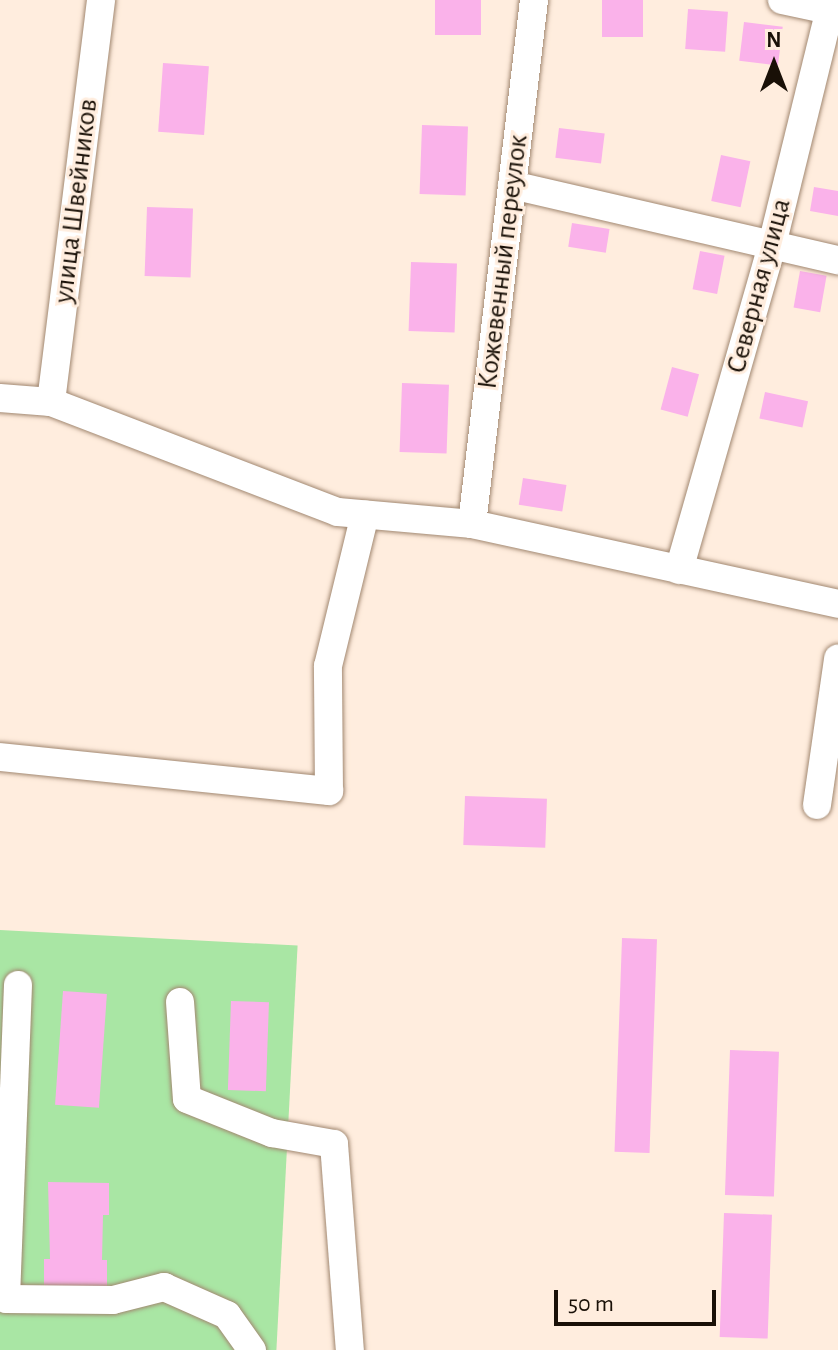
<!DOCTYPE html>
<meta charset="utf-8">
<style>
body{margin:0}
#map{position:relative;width:838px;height:1350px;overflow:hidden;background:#ffedde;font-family:"Alegreya Sans",sans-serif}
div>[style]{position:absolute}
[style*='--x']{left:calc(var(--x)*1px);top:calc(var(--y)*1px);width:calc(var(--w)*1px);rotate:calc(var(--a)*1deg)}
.green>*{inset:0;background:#a9e6a4;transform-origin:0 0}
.building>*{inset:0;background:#fab2ea;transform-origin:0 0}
.roads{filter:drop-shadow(0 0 2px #a28871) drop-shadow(0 0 2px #a28871)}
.minor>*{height:28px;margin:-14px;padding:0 14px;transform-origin:14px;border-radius:14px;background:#fff}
span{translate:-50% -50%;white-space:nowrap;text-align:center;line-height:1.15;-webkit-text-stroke:6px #ffedde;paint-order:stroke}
.street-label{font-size:28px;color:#191007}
.north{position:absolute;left:734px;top:24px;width:80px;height:80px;-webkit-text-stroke:6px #ffedde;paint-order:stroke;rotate:0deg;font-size:22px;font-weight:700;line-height:32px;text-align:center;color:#191007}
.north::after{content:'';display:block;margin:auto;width:28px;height:36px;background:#191007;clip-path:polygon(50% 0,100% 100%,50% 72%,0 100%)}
.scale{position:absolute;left:554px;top:1290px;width:162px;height:36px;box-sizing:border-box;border:4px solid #191007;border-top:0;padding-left:10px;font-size:24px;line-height:28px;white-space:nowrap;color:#191007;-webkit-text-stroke:6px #ffedde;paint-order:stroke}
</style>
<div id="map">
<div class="green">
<div style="left:0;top:930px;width:298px;height:420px;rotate:3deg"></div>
</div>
<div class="building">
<div style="left:435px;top:0;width:46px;height:35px"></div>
<div style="left:602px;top:0;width:41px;height:37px"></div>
<div style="left:688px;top:9px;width:40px;height:40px;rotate:4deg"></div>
<div style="left:744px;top:22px;width:39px;height:39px;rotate:7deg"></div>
<div style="left:163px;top:63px;width:46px;height:69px;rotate:4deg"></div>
<div style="left:422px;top:125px;width:46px;height:69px;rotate:2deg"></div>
<div style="left:559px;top:128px;width:46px;height:30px;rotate:7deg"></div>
<div style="left:721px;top:155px;width:30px;height:47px;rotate:12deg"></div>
<div style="clip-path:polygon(814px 187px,838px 191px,838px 216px,810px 211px)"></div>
<div style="left:147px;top:207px;width:46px;height:69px;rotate:2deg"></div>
<div style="left:572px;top:223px;width:38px;height:24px;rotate:9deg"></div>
<div style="left:700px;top:251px;width:25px;height:39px;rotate:11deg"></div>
<div style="left:411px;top:262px;width:46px;height:69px;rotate:2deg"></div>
<div style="left:800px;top:271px;width:27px;height:37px;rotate:10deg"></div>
<div style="left:672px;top:367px;width:28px;height:44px;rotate:15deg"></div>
<div style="left:402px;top:383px;width:47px;height:69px;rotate:2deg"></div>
<div style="left:765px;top:392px;width:44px;height:27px;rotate:12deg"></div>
<div style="left:523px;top:478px;width:44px;height:27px;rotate:9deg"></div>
<div style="left:465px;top:796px;width:82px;height:49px;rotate:2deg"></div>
<div style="left:622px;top:938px;width:35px;height:214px;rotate:2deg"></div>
<div style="left:63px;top:991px;width:44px;height:114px;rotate:4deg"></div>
<div style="left:231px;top:1001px;width:38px;height:89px;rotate:2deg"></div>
<div style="left:730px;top:1050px;width:49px;height:145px;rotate:2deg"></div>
<div style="clip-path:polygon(48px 1182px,109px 1183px,109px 1215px,103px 1215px,102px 1260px,107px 1260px,107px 1287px,44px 1286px,44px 1259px,50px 1259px)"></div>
<div style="left:724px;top:1213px;width:48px;height:124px;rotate:2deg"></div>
</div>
<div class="roads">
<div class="minor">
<div style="--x:782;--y:0;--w:57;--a:12.1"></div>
<div style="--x:512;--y:185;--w:335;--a:13"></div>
<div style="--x:0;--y:398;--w:51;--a:4.5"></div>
<div style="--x:51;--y:402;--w:307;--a:21"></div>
<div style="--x:338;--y:512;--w:135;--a:5.1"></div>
<div style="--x:472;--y:524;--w:375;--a:12.3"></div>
<div style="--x:51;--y:402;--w:405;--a:-82.9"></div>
<div style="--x:472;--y:524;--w:528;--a:-83.25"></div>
<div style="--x:679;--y:570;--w:338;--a:-74"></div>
<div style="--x:772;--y:245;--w:252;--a:-76.2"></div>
<div style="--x:0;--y:757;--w:331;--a:5.9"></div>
<div style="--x:329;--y:791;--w:125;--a:-90.5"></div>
<div style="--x:328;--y:666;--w:156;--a:-76.3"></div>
<div style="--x:817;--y:805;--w:148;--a:-81.8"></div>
<div style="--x:18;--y:985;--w:314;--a:92.2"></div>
<div style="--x:6;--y:1299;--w:107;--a:0.5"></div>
<div style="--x:113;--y:1300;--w:53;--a:-14.3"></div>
<div style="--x:164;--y:1287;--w:69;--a:24"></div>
<div style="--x:227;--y:1315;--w:43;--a:54.5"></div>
<div style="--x:180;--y:1002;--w:97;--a:85.9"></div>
<div style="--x:187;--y:1099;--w:92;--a:21.8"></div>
<div style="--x:272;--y:1133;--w:63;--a:10.1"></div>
<div style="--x:334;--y:1144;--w:207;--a:85.6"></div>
</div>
</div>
<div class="street-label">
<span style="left:76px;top:201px;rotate:-83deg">улица Швейников</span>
<span style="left:503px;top:262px;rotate:-83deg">Кожевенный переулок</span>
<span style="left:759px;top:286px;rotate:-75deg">Северная улица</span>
</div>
<div class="north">N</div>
<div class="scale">50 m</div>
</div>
